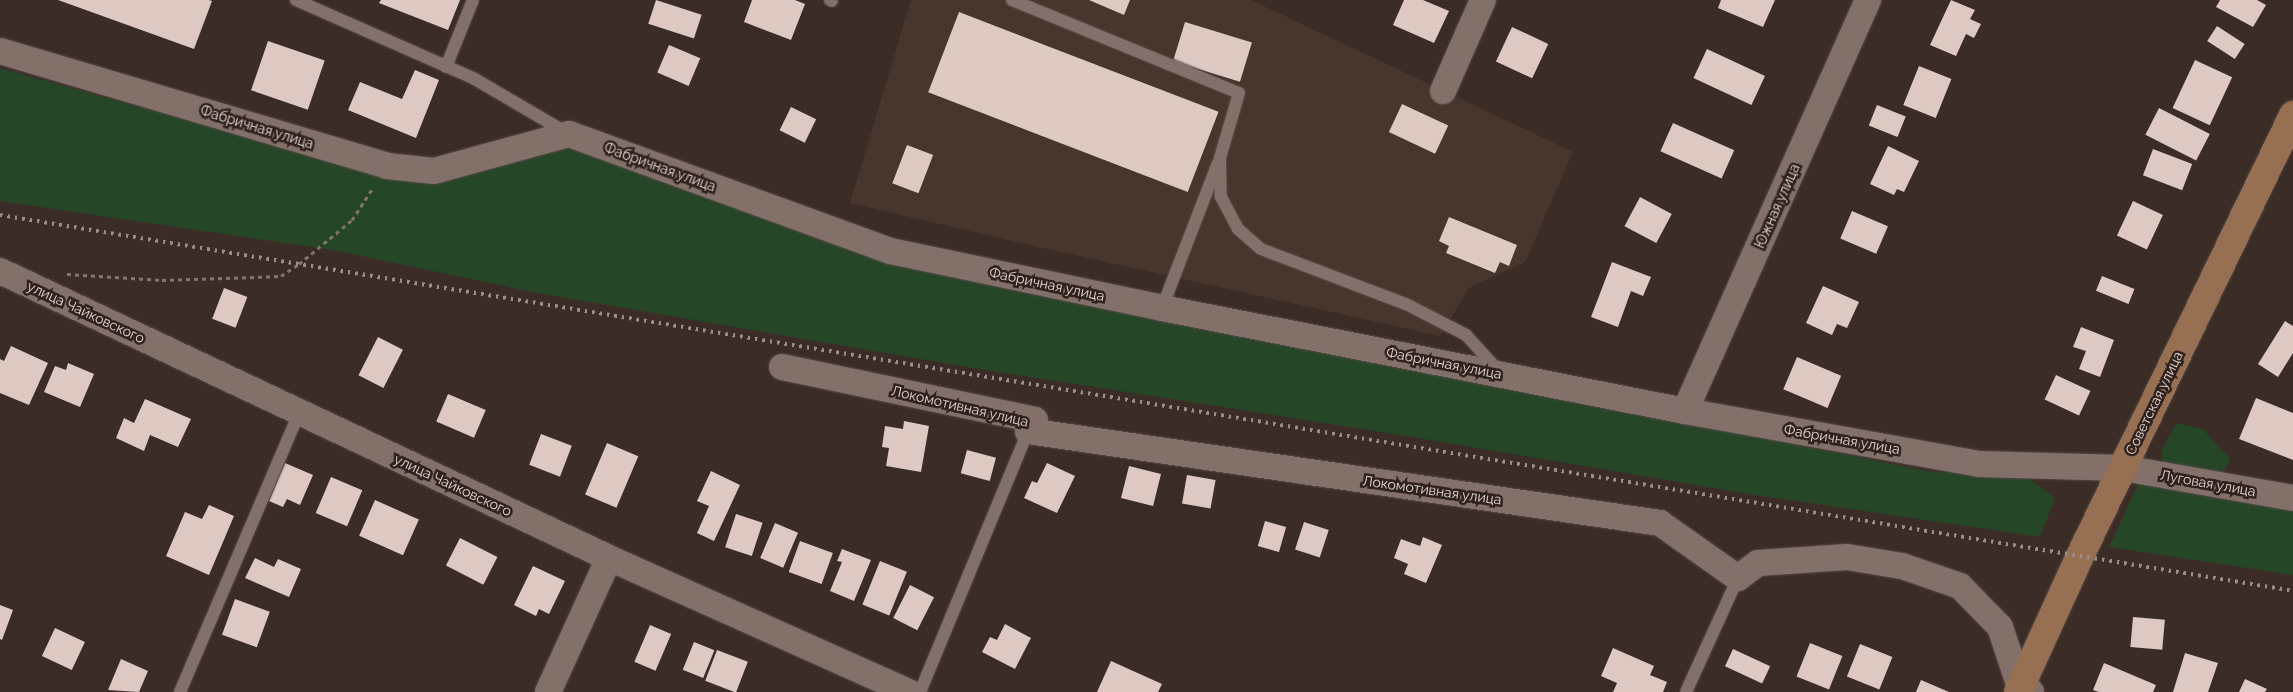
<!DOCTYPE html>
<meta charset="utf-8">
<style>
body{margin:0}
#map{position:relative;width:2293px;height:692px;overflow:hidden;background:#3c2c26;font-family:Raleway,sans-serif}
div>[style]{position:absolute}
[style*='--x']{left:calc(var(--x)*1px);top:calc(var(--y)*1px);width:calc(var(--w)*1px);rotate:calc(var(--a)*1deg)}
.industrial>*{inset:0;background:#48362d}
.green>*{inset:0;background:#264628}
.building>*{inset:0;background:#ddc9c1;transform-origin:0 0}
.path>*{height:3px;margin-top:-1.5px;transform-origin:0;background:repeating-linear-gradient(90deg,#82746f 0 4px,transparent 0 8px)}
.roads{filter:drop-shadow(0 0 1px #574a46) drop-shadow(0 0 1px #574a46)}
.service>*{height:12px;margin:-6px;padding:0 6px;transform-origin:6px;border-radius:6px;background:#827069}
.minor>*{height:26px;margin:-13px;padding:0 13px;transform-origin:13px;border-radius:13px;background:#827069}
.secondary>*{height:28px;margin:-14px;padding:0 14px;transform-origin:14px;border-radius:14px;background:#977054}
.rail>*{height:4px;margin-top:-2px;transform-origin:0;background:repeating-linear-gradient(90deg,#9b8e8a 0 2.5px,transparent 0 7.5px)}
span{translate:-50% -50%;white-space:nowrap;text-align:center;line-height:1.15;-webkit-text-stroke:5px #31221d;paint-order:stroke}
.street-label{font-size:14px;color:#e0d6d2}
</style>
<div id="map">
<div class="industrial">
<div style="clip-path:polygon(911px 0,1251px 0,1573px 152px,1525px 262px,1469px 288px,1440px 336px,1034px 246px,850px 203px)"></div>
</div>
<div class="green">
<div style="clip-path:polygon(0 68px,369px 171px,558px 147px,584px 151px,888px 259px,1926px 471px,2024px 475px,2055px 498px,2040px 537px,1749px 494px,1407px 436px,973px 368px,532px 292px,338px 251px,0 201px)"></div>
<div style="clip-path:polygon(2176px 423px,2203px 429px,2230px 459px,2221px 477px,2163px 462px,2161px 457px,2163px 447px)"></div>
<div style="clip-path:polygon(2139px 482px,2293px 510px,2293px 575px,2109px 547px)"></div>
</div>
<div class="building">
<div style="clip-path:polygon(58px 0,209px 0,212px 1px,194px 49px)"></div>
<div style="clip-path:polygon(381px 0,460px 0,448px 30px,379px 3px)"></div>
<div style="left:656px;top:0;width:48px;height:25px;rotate:18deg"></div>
<div style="clip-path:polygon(752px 0,795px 0,805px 4px,791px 40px,744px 22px)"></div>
<div style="clip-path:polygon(1089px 0,1130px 0,1124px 15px)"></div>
<div style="clip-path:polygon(1404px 0,1423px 0,1449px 11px,1434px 43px,1393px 25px)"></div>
<div style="clip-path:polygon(1721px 0,1775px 0,1763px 27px,1718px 8px)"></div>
<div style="clip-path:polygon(1951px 0,1975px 10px,1970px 19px,1981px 24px,1974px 38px,1966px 34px,1956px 56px,1930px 45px)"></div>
<div style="clip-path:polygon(2220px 0,2257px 0,2266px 5px,2253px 27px,2216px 7px)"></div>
<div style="left:959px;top:12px;width:278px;height:86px;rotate:21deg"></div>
<div style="left:1185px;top:22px;width:70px;height:41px;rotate:17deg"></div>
<div style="left:2217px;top:26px;width:33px;height:18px;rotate:33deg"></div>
<div style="left:1512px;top:27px;width:40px;height:38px;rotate:25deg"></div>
<div style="left:268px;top:41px;width:60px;height:52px;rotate:19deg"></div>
<div style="left:669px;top:45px;width:34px;height:30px;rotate:23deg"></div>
<div style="left:1707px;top:49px;width:64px;height:32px;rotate:25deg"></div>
<div style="left:2195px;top:60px;width:41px;height:53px;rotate:25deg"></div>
<div style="left:1919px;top:66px;width:35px;height:42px;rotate:22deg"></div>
<div style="clip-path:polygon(415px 70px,439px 80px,416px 138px,348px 110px,360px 82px,402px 99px)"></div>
<div style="left:1402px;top:104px;width:51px;height:31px;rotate:25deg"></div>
<div style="left:1877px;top:105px;width:31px;height:22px;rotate:22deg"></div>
<div style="left:791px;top:107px;width:28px;height:26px;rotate:26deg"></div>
<div style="left:2159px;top:108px;width:57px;height:30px;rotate:27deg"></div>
<div style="left:1673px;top:123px;width:67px;height:31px;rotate:24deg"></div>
<div style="left:907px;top:145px;width:28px;height:41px;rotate:21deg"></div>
<div style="clip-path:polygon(1888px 146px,1919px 161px,1904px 192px,1897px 189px,1894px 195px,1870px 184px)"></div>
<div style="left:2153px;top:149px;width:42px;height:28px;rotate:21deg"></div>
<div style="left:1640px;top:197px;width:36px;height:33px;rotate:28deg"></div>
<div style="left:2133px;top:201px;width:33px;height:38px;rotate:25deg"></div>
<div style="left:1852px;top:211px;width:39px;height:30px;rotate:23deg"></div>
<div style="clip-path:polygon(1449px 217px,1517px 245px,1509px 266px,1500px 262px,1495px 273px,1446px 253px,1449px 246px,1439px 241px)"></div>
<div style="clip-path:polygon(1612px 262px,1651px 277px,1643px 296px,1631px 291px,1618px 327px,1591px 317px)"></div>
<div style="left:2102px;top:276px;width:35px;height:16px;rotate:22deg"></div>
<div style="clip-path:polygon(1823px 286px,1859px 302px,1847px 328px,1837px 324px,1832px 335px,1806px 323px)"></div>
<div style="left:224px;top:288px;width:25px;height:33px;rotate:21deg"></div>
<div style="clip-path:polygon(2285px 321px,2293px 326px,2293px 353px,2278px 377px,2258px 364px)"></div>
<div style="clip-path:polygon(2081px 327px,2114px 340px,2100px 377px,2079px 369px,2086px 351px,2073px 347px)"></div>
<div style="left:378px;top:337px;width:28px;height:43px;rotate:27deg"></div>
<div style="clip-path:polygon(11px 346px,48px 363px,29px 405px,0 393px,0 359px,4px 361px)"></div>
<div style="left:1797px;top:357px;width:48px;height:35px;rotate:23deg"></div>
<div style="clip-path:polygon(68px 363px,94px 374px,80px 407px,44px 392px,55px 366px,66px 370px)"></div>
<div style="left:2056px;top:375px;width:38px;height:27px;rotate:25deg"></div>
<div style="left:448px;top:394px;width:41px;height:30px;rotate:23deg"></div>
<div style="clip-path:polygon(2256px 398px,2293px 413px,2293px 460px,2239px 439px)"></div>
<div style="clip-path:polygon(145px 399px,191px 419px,178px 447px,150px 435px,144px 451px,116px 438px,124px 418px,134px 423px)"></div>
<div style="clip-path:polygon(904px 421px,929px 426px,921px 472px,886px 466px,889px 448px,882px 447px,885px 426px,903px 429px)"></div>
<div style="left:541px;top:434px;width:33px;height:33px;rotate:21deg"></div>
<div style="left:607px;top:443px;width:34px;height:56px;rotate:23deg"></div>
<div style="left:967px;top:450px;width:30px;height:24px;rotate:15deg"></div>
<div style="clip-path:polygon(285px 463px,313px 475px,300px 505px,287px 499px,283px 507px,269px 501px)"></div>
<div style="clip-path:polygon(1047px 463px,1075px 476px,1057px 513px,1024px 498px,1032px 481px,1037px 483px)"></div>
<div style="left:1129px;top:466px;width:33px;height:33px;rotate:14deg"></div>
<div style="clip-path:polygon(711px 471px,740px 485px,714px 541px,697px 533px,709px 506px,697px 501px)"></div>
<div style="left:1187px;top:475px;width:29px;height:29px;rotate:10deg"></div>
<div style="left:331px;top:477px;width:34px;height:39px;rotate:23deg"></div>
<div style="left:375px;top:500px;width:48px;height:39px;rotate:24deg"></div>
<div style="clip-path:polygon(209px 505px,234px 516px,209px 575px,166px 556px,185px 512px,202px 519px)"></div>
<div style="left:736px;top:514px;width:28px;height:35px;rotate:18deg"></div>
<div style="left:1265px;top:521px;width:22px;height:26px;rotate:16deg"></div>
<div style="left:1304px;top:522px;width:26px;height:29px;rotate:18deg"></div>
<div style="left:775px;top:523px;width:25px;height:38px;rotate:23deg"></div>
<div style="clip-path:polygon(1423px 537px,1442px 545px,1426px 583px,1404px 574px,1408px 564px,1394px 558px,1401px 539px,1420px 546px)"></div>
<div style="left:460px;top:538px;width:42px;height:31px;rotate:27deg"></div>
<div style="left:800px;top:541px;width:35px;height:33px;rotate:20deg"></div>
<div style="clip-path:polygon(842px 549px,871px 560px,854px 601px,830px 591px,842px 562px,837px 561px)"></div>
<div style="clip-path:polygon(255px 558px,274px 567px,278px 559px,301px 569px,289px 597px,245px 578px)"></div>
<div style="left:880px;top:561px;width:29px;height:47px;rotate:22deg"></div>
<div style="clip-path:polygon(533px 566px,565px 581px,549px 614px,539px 609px,536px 616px,514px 605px)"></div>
<div style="left:910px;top:585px;width:27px;height:37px;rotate:27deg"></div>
<div style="left:235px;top:599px;width:37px;height:38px;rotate:20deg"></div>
<div style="clip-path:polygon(0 605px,13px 610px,2px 640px,0 639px)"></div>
<div style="left:2133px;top:617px;width:32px;height:30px;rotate:5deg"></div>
<div style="clip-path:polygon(1005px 624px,1031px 638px,1015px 669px,982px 652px,990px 637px,997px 640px)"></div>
<div style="left:650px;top:625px;width:23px;height:40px;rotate:23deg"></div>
<div style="left:55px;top:628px;width:33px;height:31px;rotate:25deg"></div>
<div style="left:694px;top:642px;width:22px;height:30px;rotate:22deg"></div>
<div style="left:1810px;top:643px;width:35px;height:36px;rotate:22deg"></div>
<div style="left:1860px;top:644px;width:35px;height:35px;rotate:22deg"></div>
<div style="clip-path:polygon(1613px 648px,1654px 666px,1650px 675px,1667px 682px,1663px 692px,1613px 692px,1617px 683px,1601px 676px)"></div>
<div style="left:1733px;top:649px;width:41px;height:19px;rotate:25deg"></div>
<div style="left:717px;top:650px;width:33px;height:33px;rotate:21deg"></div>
<div style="clip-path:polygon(2185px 653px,2218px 663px,2208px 692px,2173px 692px)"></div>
<div style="clip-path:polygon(121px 659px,148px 671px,139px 692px,108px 690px)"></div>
<div style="clip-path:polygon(1111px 661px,1162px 684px,1158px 692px,1097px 692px)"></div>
<div style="clip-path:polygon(2104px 663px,2156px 685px,2153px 692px,2099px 692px,2093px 690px)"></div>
<div style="clip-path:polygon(2245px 679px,2267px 689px,2265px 692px,2239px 692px)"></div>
<div style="clip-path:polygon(1921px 680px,1949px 692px,1916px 692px)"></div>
</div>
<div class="path">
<div style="--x:67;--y:274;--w:95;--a:3.6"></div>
<div style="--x:162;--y:280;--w:119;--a:-1.9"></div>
<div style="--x:281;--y:276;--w:22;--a:-34"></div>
<div style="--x:299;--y:264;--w:69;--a:-39.7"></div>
<div style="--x:352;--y:220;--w:38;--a:-57"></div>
</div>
<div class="roads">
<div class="service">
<div style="--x:296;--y:0;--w:193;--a:23.8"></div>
<div style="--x:473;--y:78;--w:109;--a:30.3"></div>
<div style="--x:830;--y:0;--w:2;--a:27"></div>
<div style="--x:1012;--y:0;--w:245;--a:22.3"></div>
<div style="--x:1239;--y:93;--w:68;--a:106.3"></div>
<div style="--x:1220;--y:158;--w:39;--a:89"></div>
<div style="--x:1221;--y:197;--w:36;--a:62"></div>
<div style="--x:1238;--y:229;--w:30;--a:41"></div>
<div style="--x:1261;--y:249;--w:155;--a:20.8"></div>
<div style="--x:1406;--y:304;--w:68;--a:27.3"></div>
<div style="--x:1466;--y:335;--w:47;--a:47.6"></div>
<div style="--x:446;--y:67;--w:72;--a:-68.1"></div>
<div style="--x:1162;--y:308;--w:155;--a:-68.9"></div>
<div style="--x:180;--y:692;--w:303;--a:-66.9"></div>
<div style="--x:920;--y:692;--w:282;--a:-67.5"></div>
<div style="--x:1686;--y:692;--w:125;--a:-65.5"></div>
</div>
<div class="minor">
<div style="--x:0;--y:51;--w:404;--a:16.5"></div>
<div style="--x:387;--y:166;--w:47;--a:6.1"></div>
<div style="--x:434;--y:171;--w:140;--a:-15.3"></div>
<div style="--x:569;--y:134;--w:342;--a:20"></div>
<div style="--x:890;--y:251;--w:278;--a:11.8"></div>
<div style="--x:1162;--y:308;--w:533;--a:11.14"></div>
<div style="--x:1685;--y:411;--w:299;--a:10.2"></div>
<div style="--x:1979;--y:464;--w:144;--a:1.6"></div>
<div style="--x:2123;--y:468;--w:173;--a:10"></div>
<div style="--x:1443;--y:91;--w:99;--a:-66.3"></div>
<div style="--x:0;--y:271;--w:673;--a:25.23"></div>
<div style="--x:609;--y:558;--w:329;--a:24.1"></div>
<div style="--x:782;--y:367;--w:258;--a:11.8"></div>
<div style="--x:1035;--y:420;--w:13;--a:122"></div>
<div style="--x:1028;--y:431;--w:639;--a:8.28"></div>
<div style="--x:1660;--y:523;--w:95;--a:35.2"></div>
<div style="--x:1738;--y:578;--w:25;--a:-37"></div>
<div style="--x:1758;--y:563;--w:89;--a:-3.9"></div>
<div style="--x:1847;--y:557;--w:56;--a:9.3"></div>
<div style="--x:1902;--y:566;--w:61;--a:19"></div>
<div style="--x:1960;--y:586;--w:57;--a:45.7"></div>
<div style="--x:2000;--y:627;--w:63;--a:71.6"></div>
<div style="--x:2020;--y:687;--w:12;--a:24"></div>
<div style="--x:1685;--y:411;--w:450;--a:-66"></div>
<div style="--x:548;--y:692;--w:147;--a:-65.5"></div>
</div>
<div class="secondary">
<div style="--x:2018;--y:692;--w:149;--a:-65.5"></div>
<div style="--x:2080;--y:556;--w:490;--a:-64.2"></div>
</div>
</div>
<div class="rail">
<div style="--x:0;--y:215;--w:2324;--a:9.31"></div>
</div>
<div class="street-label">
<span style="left:257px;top:127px;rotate:17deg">Фабричная улица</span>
<span style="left:660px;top:167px;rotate:20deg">Фабричная улица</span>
<span style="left:1777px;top:206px;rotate:-66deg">Южная улица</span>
<span style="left:1047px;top:284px;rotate:12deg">Фабричная улица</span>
<span style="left:86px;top:312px;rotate:25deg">улица Чайковского</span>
<span style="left:1444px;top:363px;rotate:11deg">Фабричная улица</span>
<span style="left:2154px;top:403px;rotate:-64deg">Советская улица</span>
<span style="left:960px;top:406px;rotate:13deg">Локомотивная улица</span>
<span style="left:1842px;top:439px;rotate:10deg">Фабричная улица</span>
<span style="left:2208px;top:483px;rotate:10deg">Луговая улица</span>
<span style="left:453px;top:485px;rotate:25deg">улица Чайковского</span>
<span style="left:1432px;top:490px;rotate:8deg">Локомотивная улица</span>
</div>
</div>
